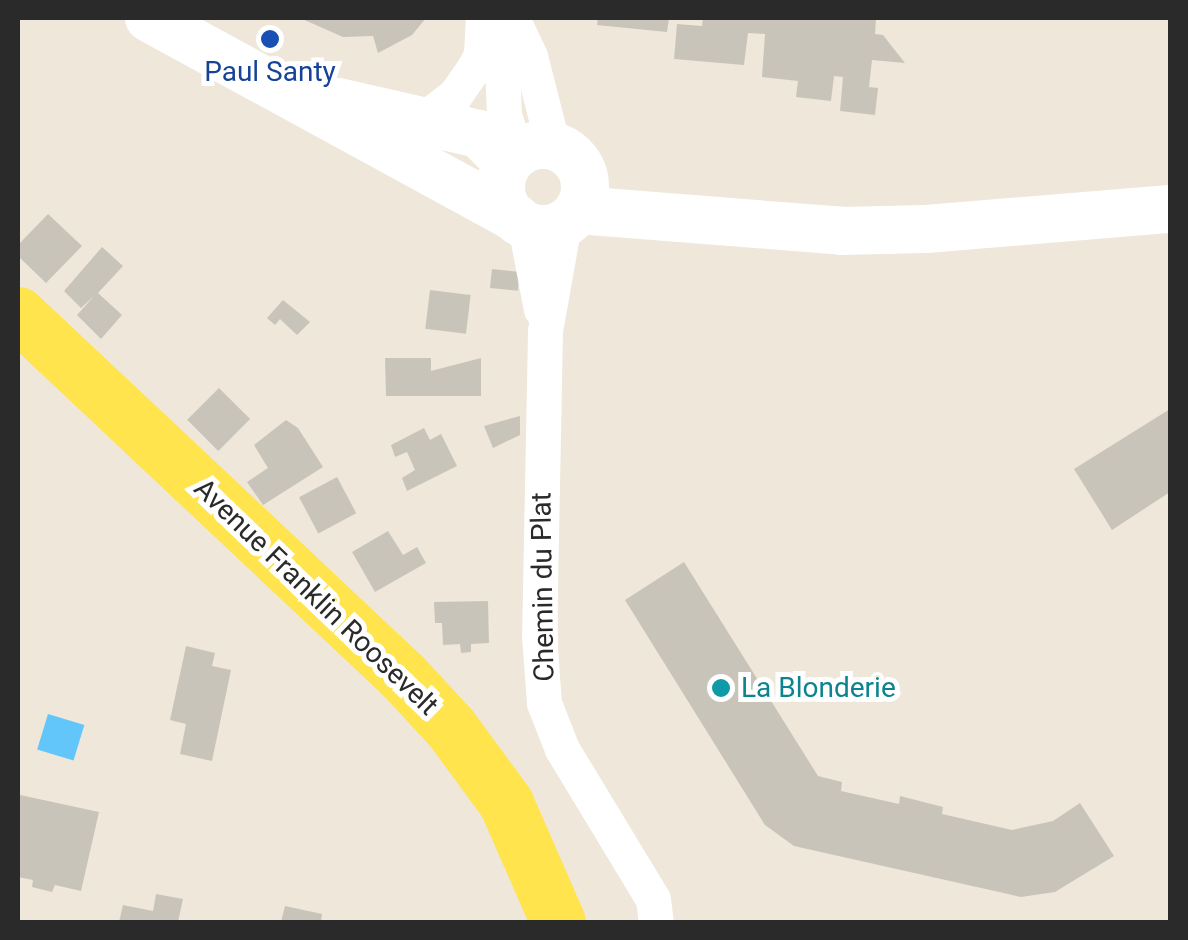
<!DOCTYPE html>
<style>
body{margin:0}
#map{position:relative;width:1188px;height:940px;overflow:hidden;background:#eee7da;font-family:Roboto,sans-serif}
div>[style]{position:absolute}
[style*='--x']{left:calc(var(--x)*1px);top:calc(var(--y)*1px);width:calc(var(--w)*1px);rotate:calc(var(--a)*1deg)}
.water>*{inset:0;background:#62c6fb;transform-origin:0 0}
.building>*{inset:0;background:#c9c4ba;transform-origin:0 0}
.minor>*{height:35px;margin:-17.5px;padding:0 17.5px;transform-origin:17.5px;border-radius:17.5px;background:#fff}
.secondary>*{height:48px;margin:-24px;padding:0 24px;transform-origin:24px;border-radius:24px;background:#fff}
.secondary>.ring{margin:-24px;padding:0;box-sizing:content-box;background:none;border:48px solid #fff;border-radius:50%}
.primary>*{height:55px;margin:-27.5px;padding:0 27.5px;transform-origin:27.5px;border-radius:27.5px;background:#ffe44e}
.dots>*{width:28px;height:28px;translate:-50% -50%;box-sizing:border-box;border:5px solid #fff;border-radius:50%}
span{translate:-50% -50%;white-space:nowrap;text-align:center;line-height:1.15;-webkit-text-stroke:10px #fff;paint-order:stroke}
.transit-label{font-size:28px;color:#164399}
.street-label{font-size:28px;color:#2a2a2a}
.culture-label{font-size:28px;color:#0d838f}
.left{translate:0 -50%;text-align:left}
.frame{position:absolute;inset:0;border:20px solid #2a2a2a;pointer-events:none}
</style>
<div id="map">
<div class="water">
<div style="left:48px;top:714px;width:38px;height:37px;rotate:17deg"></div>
</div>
<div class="building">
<div style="clip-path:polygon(300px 18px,426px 18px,412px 35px,378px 53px,373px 36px,343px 37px)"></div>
<div style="clip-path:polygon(598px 18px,669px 18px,667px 32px,597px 25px)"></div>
<div style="clip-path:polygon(703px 18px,876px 18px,875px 34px,883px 35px,905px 63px,872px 60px,869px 87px,878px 88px,875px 115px,840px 111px,843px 77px,834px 76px,831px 101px,796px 97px,798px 81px,762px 77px,765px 34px,748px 33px,744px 65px,674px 59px,677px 24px,702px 26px)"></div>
<div style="clip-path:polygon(48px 214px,82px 246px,46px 283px,18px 256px,18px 245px)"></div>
<div style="clip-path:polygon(102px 247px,123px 266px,98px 293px,122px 315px,101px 339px,77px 315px,94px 296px,81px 308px,64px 291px)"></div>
<div style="left:492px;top:269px;width:28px;height:19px;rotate:6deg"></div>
<div style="left:430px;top:290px;width:41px;height:39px;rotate:7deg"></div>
<div style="clip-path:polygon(283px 300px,310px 322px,297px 335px,280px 319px,275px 325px,267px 318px)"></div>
<div style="clip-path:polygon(385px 358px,431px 358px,431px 371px,481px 358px,481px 396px,386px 396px)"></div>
<div style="left:219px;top:388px;width:44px;height:45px;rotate:45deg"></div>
<div style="clip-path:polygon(1170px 409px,1170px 492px,1112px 530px,1074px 469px)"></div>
<div style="clip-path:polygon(520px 416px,520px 435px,493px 448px,484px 426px)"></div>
<div style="clip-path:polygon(286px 420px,298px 428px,323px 467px,263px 505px,247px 482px,268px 468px,254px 445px)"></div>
<div style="clip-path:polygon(424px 428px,430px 440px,441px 434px,457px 466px,407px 491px,402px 478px,415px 470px,407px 452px,395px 457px,391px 445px)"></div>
<div style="left:337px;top:477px;width:41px;height:43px;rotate:62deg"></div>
<div style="clip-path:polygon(388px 531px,403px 555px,417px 547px,426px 563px,375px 592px,352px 552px)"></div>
<div style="clip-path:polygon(684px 562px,818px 776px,842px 782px,841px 791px,899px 804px,900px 796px,943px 807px,942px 814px,1012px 830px,1053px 821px,1080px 803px,1114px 856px,1055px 892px,1021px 897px,794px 846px,765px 825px,625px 600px)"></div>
<div style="clip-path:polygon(488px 601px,489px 643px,471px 644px,471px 652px,461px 653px,460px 644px,443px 645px,442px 623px,435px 623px,434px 602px)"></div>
<div style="clip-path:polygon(186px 646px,215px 653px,212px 666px,231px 670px,212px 761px,180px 754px,186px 724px,170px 720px)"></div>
<div style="clip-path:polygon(20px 795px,99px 812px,81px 891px,55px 885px,52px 892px,32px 887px,33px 880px,18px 877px)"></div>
<div style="clip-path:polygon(156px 894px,183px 899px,178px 922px,119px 922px,123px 905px,153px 911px)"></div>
<div style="clip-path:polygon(285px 906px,322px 914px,321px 922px,281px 922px)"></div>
</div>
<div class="minor">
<div style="--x:494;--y:18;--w:26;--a:74"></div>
<div style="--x:501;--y:43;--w:72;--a:87.6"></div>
<div style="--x:504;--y:115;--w:41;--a:71.6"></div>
<div style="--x:512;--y:18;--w:42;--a:64.7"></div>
<div style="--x:530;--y:56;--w:93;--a:75.7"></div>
<div style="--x:421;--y:121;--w:43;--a:-37.4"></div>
<div style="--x:455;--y:95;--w:35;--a:-55"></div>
<div style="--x:475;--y:66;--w:13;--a:-63"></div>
<div style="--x:481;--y:54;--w:36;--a:-87"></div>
<div style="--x:564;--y:224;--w:109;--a:100.1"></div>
<div style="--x:545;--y:331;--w:304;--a:91.1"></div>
<div style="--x:539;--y:635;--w:68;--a:85.8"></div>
<div style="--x:544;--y:703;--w:49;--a:68.6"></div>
<div style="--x:562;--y:749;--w:175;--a:58.8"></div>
<div style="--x:653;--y:899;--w:23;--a:83"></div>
<div style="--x:525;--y:225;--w:86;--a:79.3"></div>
</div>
<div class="secondary">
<div style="--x:149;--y:18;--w:419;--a:28.6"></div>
<div style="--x:338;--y:102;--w:145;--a:12.8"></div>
<div style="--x:479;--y:134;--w:41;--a:45"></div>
<div class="ring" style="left:501px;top:145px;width:36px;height:36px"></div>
<div style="--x:578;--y:210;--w:265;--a:4.5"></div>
<div style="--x:842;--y:231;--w:84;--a:-1.4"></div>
<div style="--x:926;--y:229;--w:245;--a:-4.7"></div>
</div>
<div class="primary">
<div style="--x:18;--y:314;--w:528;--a:43.24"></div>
<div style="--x:403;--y:676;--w:71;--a:47.3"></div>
<div style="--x:451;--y:728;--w:93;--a:53.7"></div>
<div style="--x:506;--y:803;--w:130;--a:66.4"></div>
</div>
<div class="dots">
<div style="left:270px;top:39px;background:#1a4fb4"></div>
<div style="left:721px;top:688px;background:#0f9aa8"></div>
</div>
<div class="transit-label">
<span style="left:270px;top:72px">Paul Santy</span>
</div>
<div class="street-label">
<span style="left:543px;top:587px;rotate:-91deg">Chemin du Plat</span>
<span style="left:316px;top:597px;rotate:44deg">Avenue Franklin Roosevelt</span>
</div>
<div class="culture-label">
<span class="left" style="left:741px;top:688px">La Blonderie</span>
</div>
<div class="frame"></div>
</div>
